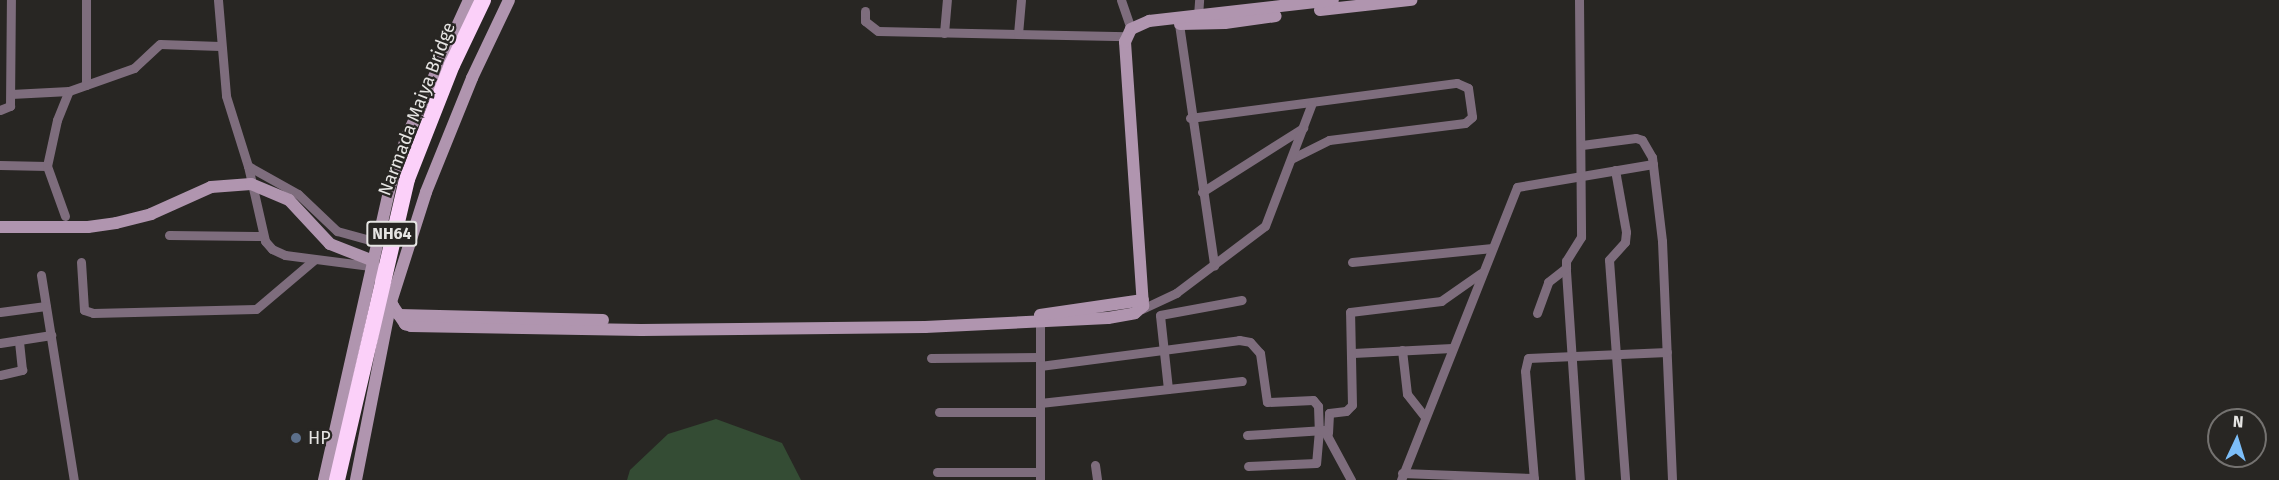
<!DOCTYPE html>
<style>
body{margin:0}
#map{position:relative;width:2279px;height:480px;overflow:hidden;background:#282623;font-family:"Fira Sans",sans-serif}
div>[style]{position:absolute}
[style*='--x']{left:calc(var(--x)*1px);top:calc(var(--y)*1px);width:calc(var(--w)*1px);rotate:calc(var(--a)*1deg)}
.green>*{inset:0;background:#344c34}
.street>*{height:9px;margin:-4.5px;padding:0 4.5px;transform-origin:4.5px;border-radius:4.5px;background:#7e6d7d}
.secondary>*{height:12px;margin:-6px;padding:0 6px;transform-origin:6px;border-radius:6px;background:#b095af}
.highway>*{height:16px;margin:-8px;padding:0 8px;transform-origin:8px;border-radius:8px;background:#fbd0f9}
.dots>*{width:16px;height:16px;translate:-50% -50%;box-sizing:border-box;border:3px solid #282623;border-radius:50%}
span{translate:-50% -50%;white-space:nowrap;text-align:center;line-height:1.15;-webkit-text-stroke:4.5px #282623;paint-order:stroke}
.shield-label span{padding:2px 4px;background:#282623;border:2px solid;border-radius:4px;-webkit-text-stroke-width:0}
.shield-label{font-size:16px;color:#e6e5e3;font-weight:700}
.street-label{font-size:18px;color:#e6e5e3}
.poi-label{font-size:18px;color:#e6e5e3}
.left{translate:0 -50%;text-align:left}
.north{position:absolute;left:2207px;top:408px;width:60px;height:60px;box-sizing:border-box;background:#282623;border:2px solid #747270;border-radius:50%;rotate:4deg;font-size:16px;font-weight:700;line-height:24px;text-align:center;color:#e6e5e3}
.north::after{content:'';display:block;margin:auto;width:21px;height:27px;background:#7cbef9;clip-path:polygon(50% 0,100% 100%,50% 72%,0 100%)}
</style>
<div id="map">
<div class="green">
<div style="clip-path:polygon(716px 419px,782px 443px,801px 480px,627px 480px,630px 470px,668px 434px)"></div>
</div>
<div class="street">
<div style="--x:218;--y:0;--w:96;--a:85.2"></div>
<div style="--x:226;--y:96;--w:73;--a:72.6"></div>
<div style="--x:248;--y:166;--w:77;--a:77.2"></div>
<div style="--x:265;--y:241;--w:11;--a:49"></div>
<div style="--x:272;--y:249;--w:14;--a:25"></div>
<div style="--x:285;--y:255;--w:86;--a:7.4"></div>
<div style="--x:1121;--y:0;--w:31;--a:71"></div>
<div style="--x:1579;--y:0;--w:237;--a:89.5"></div>
<div style="--x:1581;--y:237;--w:28;--a:122"></div>
<div style="--x:1566;--y:261;--w:10;--a:90"></div>
<div style="--x:1566;--y:271;--w:209;--a:86.2"></div>
<div style="--x:865;--y:11;--w:10;--a:90"></div>
<div style="--x:865;--y:21;--w:16;--a:38"></div>
<div style="--x:878;--y:31;--w:249;--a:1.2"></div>
<div style="--x:1198;--y:16;--w:16;--a:-86"></div>
<div style="--x:1179;--y:24;--w:244;--a:81.7"></div>
<div style="--x:944;--y:33;--w:33;--a:-85"></div>
<div style="--x:1018;--y:34;--w:34;--a:-85"></div>
<div style="--x:86;--y:85;--w:85;--a:-90"></div>
<div style="--x:11;--y:94;--w:58;--a:-3"></div>
<div style="--x:0;--y:110;--w:11;--a:-22"></div>
<div style="--x:10;--y:106;--w:106;--a:-89.5"></div>
<div style="--x:1190;--y:118;--w:269;--a:-7.5"></div>
<div style="--x:1457;--y:83;--w:12;--a:24"></div>
<div style="--x:1468;--y:88;--w:29;--a:82"></div>
<div style="--x:1472;--y:117;--w:9;--a:139"></div>
<div style="--x:1465;--y:123;--w:137;--a:172.9"></div>
<div style="--x:1329;--y:140;--w:42;--a:153.4"></div>
<div style="--x:1582;--y:145;--w:54;--a:-7.4"></div>
<div style="--x:1636;--y:138;--w:6;--a:18"></div>
<div style="--x:1642;--y:140;--w:20;--a:60"></div>
<div style="--x:1652;--y:157;--w:85;--a:83.2"></div>
<div style="--x:1662;--y:241;--w:239;--a:87.6"></div>
<div style="--x:0;--y:165;--w:47;--a:1.2"></div>
<div style="--x:248;--y:166;--w:57;--a:29.2"></div>
<div style="--x:298;--y:194;--w:54;--a:43.5"></div>
<div style="--x:337;--y:231;--w:41;--a:15.4"></div>
<div style="--x:1615;--y:170;--w:63;--a:79.9"></div>
<div style="--x:1626;--y:232;--w:10;--a:96"></div>
<div style="--x:1625;--y:242;--w:24;--a:132"></div>
<div style="--x:1609;--y:260;--w:221;--a:85.8"></div>
<div style="--x:1202;--y:192;--w:120;--a:-32.4"></div>
<div style="--x:65;--y:216;--w:53;--a:-109.8"></div>
<div style="--x:47;--y:166;--w:47;--a:-77.7"></div>
<div style="--x:57;--y:120;--w:31;--a:-68"></div>
<div style="--x:69;--y:91;--w:69;--a:-19.5"></div>
<div style="--x:134;--y:68;--w:35;--a:-43"></div>
<div style="--x:160;--y:44;--w:60;--a:1.9"></div>
<div style="--x:169;--y:235;--w:94;--a:0.6"></div>
<div style="--x:81;--y:262;--w:48;--a:86.4"></div>
<div style="--x:84;--y:310;--w:9;--a:18"></div>
<div style="--x:93;--y:313;--w:163;--a:-1.4"></div>
<div style="--x:256;--y:309;--w:77;--a:-40.3"></div>
<div style="--x:1352;--y:262;--w:141;--a:-5.7"></div>
<div style="--x:41;--y:275;--w:208;--a:80.9"></div>
<div style="--x:1142;--y:309;--w:38;--a:-25"></div>
<div style="--x:1176;--y:293;--w:111;--a:-37"></div>
<div style="--x:1265;--y:226;--w:132;--a:-69.1"></div>
<div style="--x:0;--y:312;--w:46;--a:-7.4"></div>
<div style="--x:1537;--y:313;--w:33;--a:-70"></div>
<div style="--x:1548;--y:282;--w:23;--a:-38"></div>
<div style="--x:1040;--y:323;--w:157;--a:90"></div>
<div style="--x:0;--y:343;--w:52;--a:-8.9"></div>
<div style="--x:1402;--y:350;--w:44;--a:83.5"></div>
<div style="--x:1407;--y:394;--w:29;--a:52"></div>
<div style="--x:1353;--y:353;--w:99;--a:-2.9"></div>
<div style="--x:931;--y:358;--w:109;--a:-0.5"></div>
<div style="--x:1040;--y:366;--w:201;--a:-7.4"></div>
<div style="--x:1239;--y:340;--w:11;--a:10"></div>
<div style="--x:1250;--y:342;--w:15;--a:48"></div>
<div style="--x:1260;--y:353;--w:49;--a:81.9"></div>
<div style="--x:1267;--y:402;--w:46;--a:-2.5"></div>
<div style="--x:1313;--y:400;--w:8;--a:50"></div>
<div style="--x:1318;--y:406;--w:24;--a:88"></div>
<div style="--x:1319;--y:430;--w:33;--a:95"></div>
<div style="--x:1316;--y:463;--w:68;--a:177.5"></div>
<div style="--x:0;--y:375;--w:23;--a:-13"></div>
<div style="--x:22;--y:370;--w:30;--a:-96"></div>
<div style="--x:1168;--y:389;--w:74;--a:-96.2"></div>
<div style="--x:1160;--y:315;--w:83;--a:-10.4"></div>
<div style="--x:1040;--y:403;--w:203;--a:-6.2"></div>
<div style="--x:939;--y:412;--w:101;--a:0"></div>
<div style="--x:1328;--y:433;--w:20;--a:-87"></div>
<div style="--x:1329;--y:413;--w:17;--a:-7"></div>
<div style="--x:1346;--y:411;--w:8;--a:-45"></div>
<div style="--x:1352;--y:405;--w:93;--a:-91.2"></div>
<div style="--x:1350;--y:312;--w:92;--a:-6.9"></div>
<div style="--x:1441;--y:301;--w:49;--a:-35"></div>
<div style="--x:1247;--y:435;--w:77;--a:-3.7"></div>
<div style="--x:1324;--y:430;--w:57;--a:61.6"></div>
<div style="--x:1095;--y:465;--w:15;--a:82"></div>
<div style="--x:937;--y:472;--w:103;--a:0"></div>
<div style="--x:1402;--y:473;--w:132;--a:2.2"></div>
<div style="--x:1401;--y:480;--w:315;--a:-68.4"></div>
<div style="--x:1517;--y:187;--w:138;--a:-9.6"></div>
<div style="--x:1534;--y:480;--w:109;--a:-94.7"></div>
<div style="--x:1525;--y:371;--w:13;--a:-77"></div>
<div style="--x:1528;--y:358;--w:139;--a:-2.5"></div>
</div>
<div class="secondary">
<div style="--x:1320;--y:10;--w:92;--a:-6.3"></div>
<div style="--x:1180;--y:24;--w:45;--a:-1.3"></div>
<div style="--x:1225;--y:23;--w:51;--a:-7.8"></div>
<div style="--x:0;--y:227;--w:88;--a:0"></div>
<div style="--x:88;--y:227;--w:28;--a:-8"></div>
<div style="--x:116;--y:223;--w:36;--a:-14"></div>
<div style="--x:151;--y:214;--w:66;--a:-24.2"></div>
<div style="--x:211;--y:187;--w:40;--a:-4.3"></div>
<div style="--x:251;--y:184;--w:41;--a:22.8"></div>
<div style="--x:289;--y:200;--w:60;--a:47"></div>
<div style="--x:330;--y:244;--w:44;--a:21.3"></div>
<div style="--x:371;--y:260;--w:51;--a:64.4"></div>
<div style="--x:393;--y:306;--w:22;--a:56"></div>
<div style="--x:405;--y:324;--w:6;--a:18"></div>
<div style="--x:411;--y:326;--w:230;--a:1"></div>
<div style="--x:641;--y:330;--w:284;--a:-0.6"></div>
<div style="--x:925;--y:327;--w:183;--a:-2.8"></div>
<div style="--x:1108;--y:318;--w:27;--a:-10"></div>
<div style="--x:1135;--y:313;--w:11;--a:-41"></div>
<div style="--x:1143;--y:306;--w:265;--a:-93.9"></div>
<div style="--x:1125;--y:42;--w:14;--a:-65"></div>
<div style="--x:1131;--y:29;--w:20;--a:-24"></div>
<div style="--x:1149;--y:21;--w:185;--a:-6.5"></div>
<div style="--x:399;--y:315;--w:204;--a:1.4"></div>
<div style="--x:1040;--y:315;--w:104;--a:-8.3"></div>
<div style="--x:324;--y:480;--w:304;--a:-77.3"></div>
<div style="--x:391;--y:183;--w:50;--a:-71.2"></div>
<div style="--x:407;--y:136;--w:149;--a:-65.5"></div>
<div style="--x:356;--y:480;--w:181;--a:-78.9"></div>
<div style="--x:391;--y:302;--w:115;--a:-72.3"></div>
<div style="--x:426;--y:192;--w:123;--a:-68"></div>
<div style="--x:472;--y:78;--w:86;--a:-64.6"></div>
</div>
<div class="highway">
<div style="--x:337;--y:480;--w:309;--a:-76.9"></div>
<div style="--x:407;--y:179;--w:123;--a:-68.5"></div>
<div style="--x:452;--y:65;--w:72;--a:-64.5"></div>
</div>
<div class="dots">
<div style="left:296px;top:438px;background:#5c6f8a"></div>
</div>
<div class="shield-label">
<span style="left:392px;top:234px">NH64</span>
</div>
<div class="street-label">
<span style="left:417px;top:109px;rotate:-69deg">Narmada Maiya Bridge</span>
</div>
<div class="poi-label">
<span class="left" style="left:308px;top:438px">HP</span>
</div>
<div class="north">N</div>
</div>
